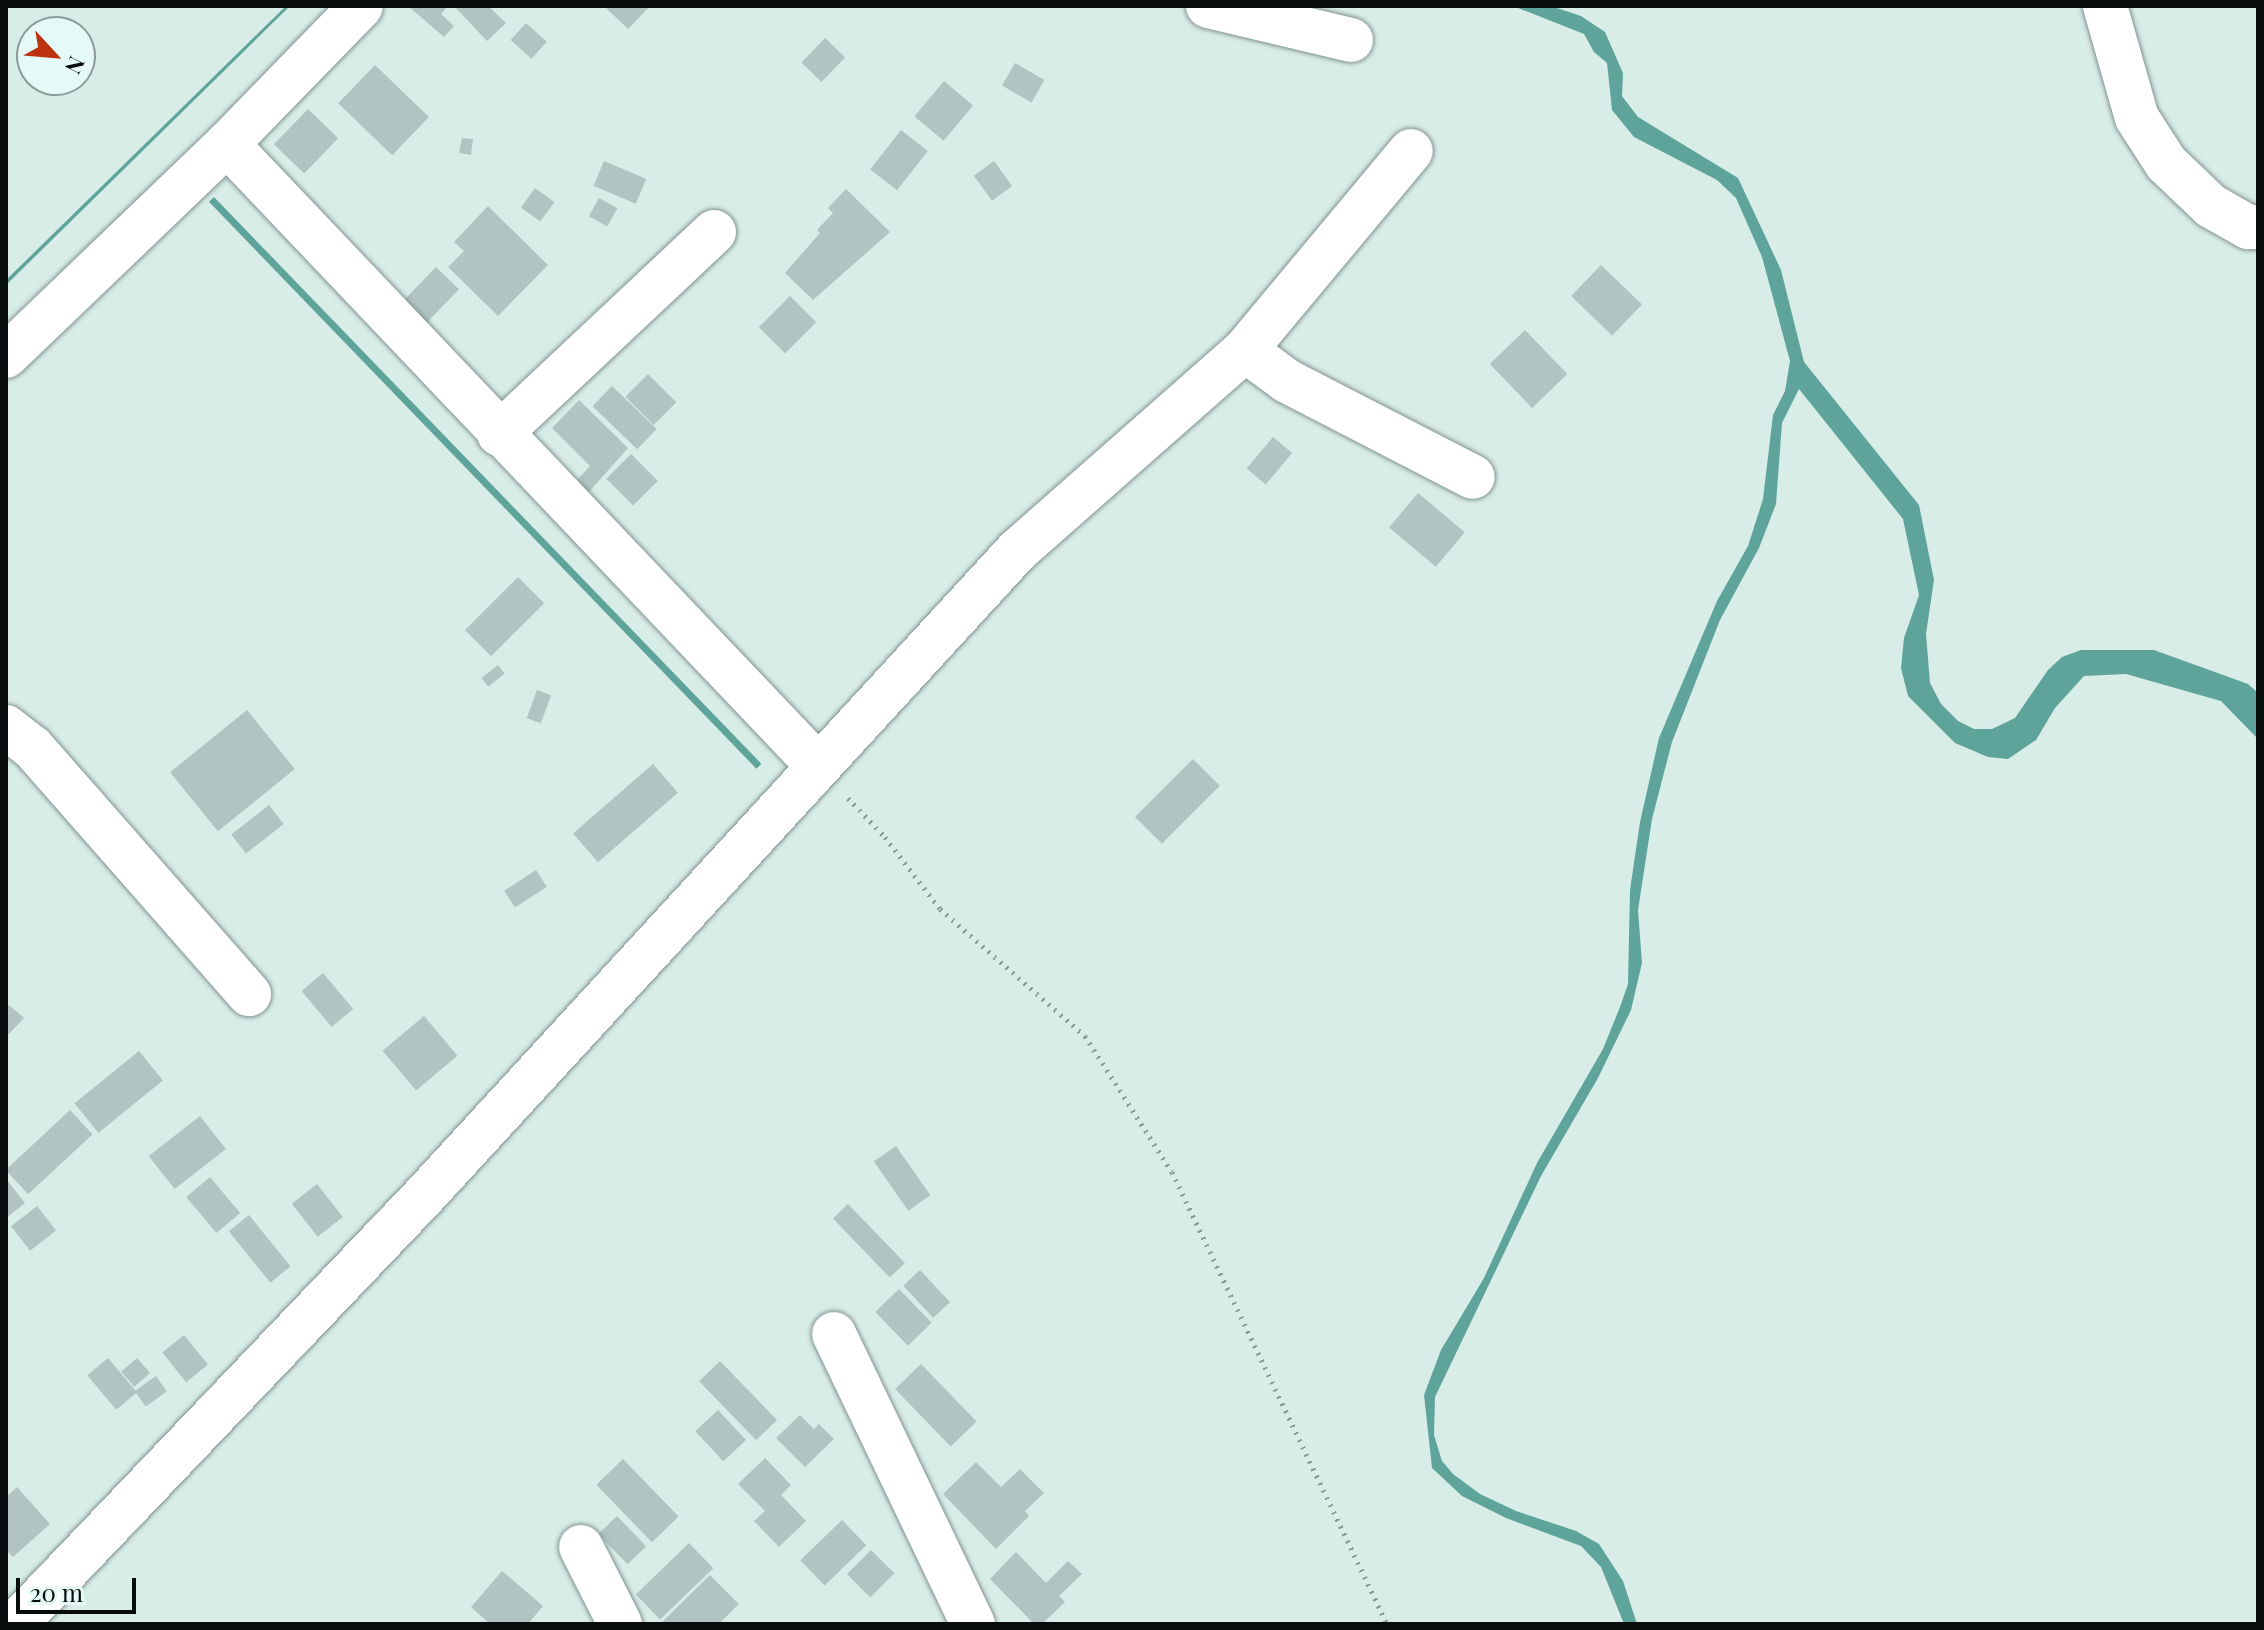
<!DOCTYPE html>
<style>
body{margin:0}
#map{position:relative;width:2264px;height:1630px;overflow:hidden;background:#d8ece8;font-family:"Playfair Display",serif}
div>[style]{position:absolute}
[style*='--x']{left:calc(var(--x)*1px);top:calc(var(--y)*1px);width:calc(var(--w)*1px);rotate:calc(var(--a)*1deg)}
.water>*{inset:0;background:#5ea49a;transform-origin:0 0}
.building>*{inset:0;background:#b1c4c1;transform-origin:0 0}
.path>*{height:5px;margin-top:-2.5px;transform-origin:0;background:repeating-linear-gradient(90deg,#8c9b98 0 2px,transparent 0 8px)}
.roads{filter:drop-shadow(0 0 2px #819390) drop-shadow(0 0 2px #819390)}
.minor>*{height:44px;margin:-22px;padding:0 22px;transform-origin:22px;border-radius:22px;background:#fff}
span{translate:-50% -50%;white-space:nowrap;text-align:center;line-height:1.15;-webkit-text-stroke:6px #e5f9f6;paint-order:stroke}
.frame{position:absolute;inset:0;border:8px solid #070d0c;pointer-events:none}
.north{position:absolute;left:16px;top:16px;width:80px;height:80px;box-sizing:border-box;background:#e5f9f6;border:2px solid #8c9b98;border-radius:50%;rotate:116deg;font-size:22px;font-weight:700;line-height:32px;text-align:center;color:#070d0c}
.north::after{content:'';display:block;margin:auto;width:28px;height:36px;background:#bd330f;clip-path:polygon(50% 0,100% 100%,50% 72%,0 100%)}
.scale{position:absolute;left:16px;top:1578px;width:120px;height:36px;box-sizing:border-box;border:4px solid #070d0c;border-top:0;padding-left:10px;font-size:24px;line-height:28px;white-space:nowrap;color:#070d0c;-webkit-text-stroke:6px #e5f9f6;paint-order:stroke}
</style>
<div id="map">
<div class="water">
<div style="clip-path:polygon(286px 6px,290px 6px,6px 285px,6px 280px)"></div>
<div style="clip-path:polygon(1513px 6px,1551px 6px,1581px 16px,1605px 32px,1623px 73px,1622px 96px,1638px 117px,1738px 178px,1781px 270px,1804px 362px,1919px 505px,1934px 580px,1926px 634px,1930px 683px,1941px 704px,1958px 721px,1974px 729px,1992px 729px,2015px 718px,2048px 670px,2062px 657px,2081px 650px,2154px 650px,2248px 684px,2258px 693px,2258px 739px,2221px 701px,2126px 674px,2084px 676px,2055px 708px,2036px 740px,2008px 759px,1988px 757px,1955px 743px,1908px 696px,1901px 668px,1904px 638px,1919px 595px,1903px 519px,1799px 389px,1782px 423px,1776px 504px,1759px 548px,1720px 620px,1672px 742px,1652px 819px,1638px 910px,1642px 963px,1631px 1010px,1598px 1078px,1541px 1176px,1435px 1397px,1434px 1435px,1442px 1461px,1453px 1474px,1480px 1494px,1516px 1511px,1576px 1531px,1599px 1544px,1623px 1581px,1637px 1624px,1624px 1624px,1601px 1567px,1581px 1546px,1506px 1518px,1462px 1496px,1432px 1468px,1424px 1395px,1441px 1350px,1484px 1278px,1537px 1163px,1603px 1049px,1620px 1007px,1628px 984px,1630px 890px,1640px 822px,1659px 738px,1717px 601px,1748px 546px,1763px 499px,1773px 415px,1785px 391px,1790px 361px,1762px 257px,1736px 198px,1717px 180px,1634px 137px,1612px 110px,1607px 63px,1594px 52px,1584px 34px)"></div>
<div style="left:214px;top:197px;width:788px;height:7px;rotate:46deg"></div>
</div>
<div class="building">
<div style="clip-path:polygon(408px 6px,448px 6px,441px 14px,454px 26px,444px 37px)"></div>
<div style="clip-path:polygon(454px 6px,488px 6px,506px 23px,487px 41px)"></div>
<div style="clip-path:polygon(604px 6px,650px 6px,628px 29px)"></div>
<div style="left:526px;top:23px;width:28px;height:23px;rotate:42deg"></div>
<div style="left:825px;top:38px;width:28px;height:34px;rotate:44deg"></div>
<div style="left:1015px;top:63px;width:34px;height:26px;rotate:30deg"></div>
<div style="left:375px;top:65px;width:75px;height:53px;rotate:44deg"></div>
<div style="left:944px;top:81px;width:38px;height:46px;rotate:40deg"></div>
<div style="left:308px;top:109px;width:42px;height:49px;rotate:44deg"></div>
<div style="left:901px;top:130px;width:34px;height:50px;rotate:38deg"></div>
<div style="clip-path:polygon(462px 138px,473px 139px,471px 155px,459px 153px)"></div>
<div style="left:604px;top:161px;width:46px;height:27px;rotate:23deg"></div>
<div style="left:994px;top:161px;width:31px;height:25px;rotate:54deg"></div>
<div style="left:535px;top:188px;width:24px;height:24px;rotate:36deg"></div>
<div style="clip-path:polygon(846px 189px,890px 232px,813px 300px,785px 273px,820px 233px,817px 230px,833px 213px,828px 208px)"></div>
<div style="left:599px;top:198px;width:21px;height:21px;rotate:29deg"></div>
<div style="clip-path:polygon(488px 206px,548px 265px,498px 316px,448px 267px,464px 251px,454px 242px)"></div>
<div style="left:1601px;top:265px;width:57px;height:43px;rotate:44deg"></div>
<div style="left:436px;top:267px;width:32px;height:49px;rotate:44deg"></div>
<div style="left:790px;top:296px;width:37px;height:44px;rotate:45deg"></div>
<div style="left:1525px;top:330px;width:61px;height:49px;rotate:46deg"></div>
<div style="left:648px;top:374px;width:40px;height:32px;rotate:45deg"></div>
<div style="left:612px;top:386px;width:62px;height:28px;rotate:44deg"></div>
<div style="clip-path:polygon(579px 400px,628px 448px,589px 492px,577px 480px,590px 466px,552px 428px)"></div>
<div style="left:1273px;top:437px;width:25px;height:41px;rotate:40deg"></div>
<div style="left:631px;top:454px;width:38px;height:35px;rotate:45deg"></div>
<div style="left:1418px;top:493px;width:61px;height:45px;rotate:40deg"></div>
<div style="left:518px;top:577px;width:37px;height:75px;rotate:45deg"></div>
<div style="left:498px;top:665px;width:11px;height:21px;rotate:52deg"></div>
<div style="left:537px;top:690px;width:15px;height:30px;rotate:20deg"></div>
<div style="left:247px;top:710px;width:76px;height:99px;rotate:51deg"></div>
<div style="left:1193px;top:759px;width:38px;height:82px;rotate:45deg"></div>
<div style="left:653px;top:764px;width:38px;height:106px;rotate:49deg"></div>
<div style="left:269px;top:805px;width:24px;height:48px;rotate:52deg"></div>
<div style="left:536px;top:870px;width:20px;height:38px;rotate:57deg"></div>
<div style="left:323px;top:973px;width:47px;height:28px;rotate:50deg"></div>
<div style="clip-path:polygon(9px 1005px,24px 1018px,6px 1037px,6px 1009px)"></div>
<div style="left:424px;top:1016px;width:52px;height:54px;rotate:50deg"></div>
<div style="left:139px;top:1051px;width:38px;height:83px;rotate:51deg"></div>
<div style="left:70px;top:1110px;width:33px;height:88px;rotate:47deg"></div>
<div style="left:200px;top:1116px;width:42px;height:65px;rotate:52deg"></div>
<div style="left:896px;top:1146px;width:60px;height:27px;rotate:55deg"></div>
<div style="left:210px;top:1177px;width:47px;height:31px;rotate:50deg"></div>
<div style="clip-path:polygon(6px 1179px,25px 1203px,6px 1218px)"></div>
<div style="left:317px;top:1184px;width:42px;height:32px;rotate:52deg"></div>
<div style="left:848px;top:1204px;width:82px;height:21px;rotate:46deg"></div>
<div style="left:37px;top:1206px;width:31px;height:33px;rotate:52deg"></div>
<div style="left:249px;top:1215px;width:66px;height:26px;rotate:51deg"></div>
<div style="left:920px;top:1270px;width:44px;height:23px;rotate:47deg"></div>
<div style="left:899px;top:1289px;width:47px;height:33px;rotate:46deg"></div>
<div style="left:184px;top:1335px;width:38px;height:28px;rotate:51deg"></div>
<div style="left:108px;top:1358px;width:45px;height:27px;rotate:50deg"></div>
<div style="left:137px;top:1358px;width:20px;height:21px;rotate:49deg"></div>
<div style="left:720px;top:1361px;width:82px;height:29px;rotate:46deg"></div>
<div style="left:921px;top:1364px;width:80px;height:36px;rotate:46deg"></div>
<div style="left:156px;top:1376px;width:19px;height:26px;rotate:55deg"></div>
<div style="left:718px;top:1410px;width:41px;height:31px;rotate:47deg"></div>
<div style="clip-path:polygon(800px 1415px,814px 1429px,819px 1424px,834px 1439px,805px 1467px,776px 1438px)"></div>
<div style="clip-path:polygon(765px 1458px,791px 1485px,781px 1495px,806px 1521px,779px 1547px,754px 1521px,765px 1511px,738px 1484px)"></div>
<div style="left:623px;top:1459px;width:80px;height:37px;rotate:46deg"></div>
<div style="clip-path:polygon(976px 1462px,1001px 1487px,1020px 1469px,1044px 1493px,1025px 1511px,1029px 1516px,996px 1549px,943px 1494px)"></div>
<div style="clip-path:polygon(17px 1487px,50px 1524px,13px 1557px,6px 1550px,6px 1497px)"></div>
<div style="left:617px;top:1516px;width:42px;height:26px;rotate:46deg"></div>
<div style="left:842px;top:1520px;width:35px;height:58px;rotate:46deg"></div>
<div style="left:689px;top:1543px;width:35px;height:74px;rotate:46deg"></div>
<div style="left:871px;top:1550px;width:33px;height:34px;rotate:45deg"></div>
<div style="clip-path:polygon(1016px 1552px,1046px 1583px,1068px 1561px,1082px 1574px,1059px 1596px,1065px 1602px,1042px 1624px,1034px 1624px,990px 1579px)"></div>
<div style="clip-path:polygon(502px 1571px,543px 1606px,528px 1624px,490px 1624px,471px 1607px)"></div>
<div style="clip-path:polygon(710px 1575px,739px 1604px,719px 1624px,660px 1624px)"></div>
</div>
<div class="path">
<div style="--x:848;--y:798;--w:54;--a:46.5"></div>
<div style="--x:885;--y:837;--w:91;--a:52.6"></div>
<div style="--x:940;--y:909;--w:193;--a:41.2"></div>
<div style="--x:1085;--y:1036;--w:161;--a:57.4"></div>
<div style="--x:1172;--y:1172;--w:501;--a:64.56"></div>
</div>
<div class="roads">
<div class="minor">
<div style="--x:1208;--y:6;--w:147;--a:13.4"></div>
<div style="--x:2105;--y:6;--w:116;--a:74.1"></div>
<div style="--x:2137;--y:118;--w:54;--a:57.2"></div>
<div style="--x:2166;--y:163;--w:62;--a:43.7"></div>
<div style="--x:2211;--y:206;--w:43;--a:29.6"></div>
<div style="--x:2248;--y:227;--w:10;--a:0"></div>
<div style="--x:227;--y:144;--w:858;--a:46.46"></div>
<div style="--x:1245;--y:350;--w:52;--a:36.4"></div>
<div style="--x:1287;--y:381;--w:209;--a:27.3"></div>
<div style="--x:6;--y:356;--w:306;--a:-43.8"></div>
<div style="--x:227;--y:144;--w:192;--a:-45.8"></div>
<div style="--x:499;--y:434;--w:295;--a:-43.2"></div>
<div style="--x:6;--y:727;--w:33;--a:38"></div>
<div style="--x:32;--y:747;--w:329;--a:48.7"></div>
<div style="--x:834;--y:1334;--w:322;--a:64.4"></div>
<div style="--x:581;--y:1547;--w:86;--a:63.1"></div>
<div style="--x:25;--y:1614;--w:579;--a:-46.33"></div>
<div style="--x:425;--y:1195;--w:875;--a:-47.41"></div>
<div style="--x:1017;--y:551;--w:304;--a:-41.4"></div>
<div style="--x:1245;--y:350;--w:259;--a:-50.2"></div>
</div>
</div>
<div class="frame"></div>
<div class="north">N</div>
<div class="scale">20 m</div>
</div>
